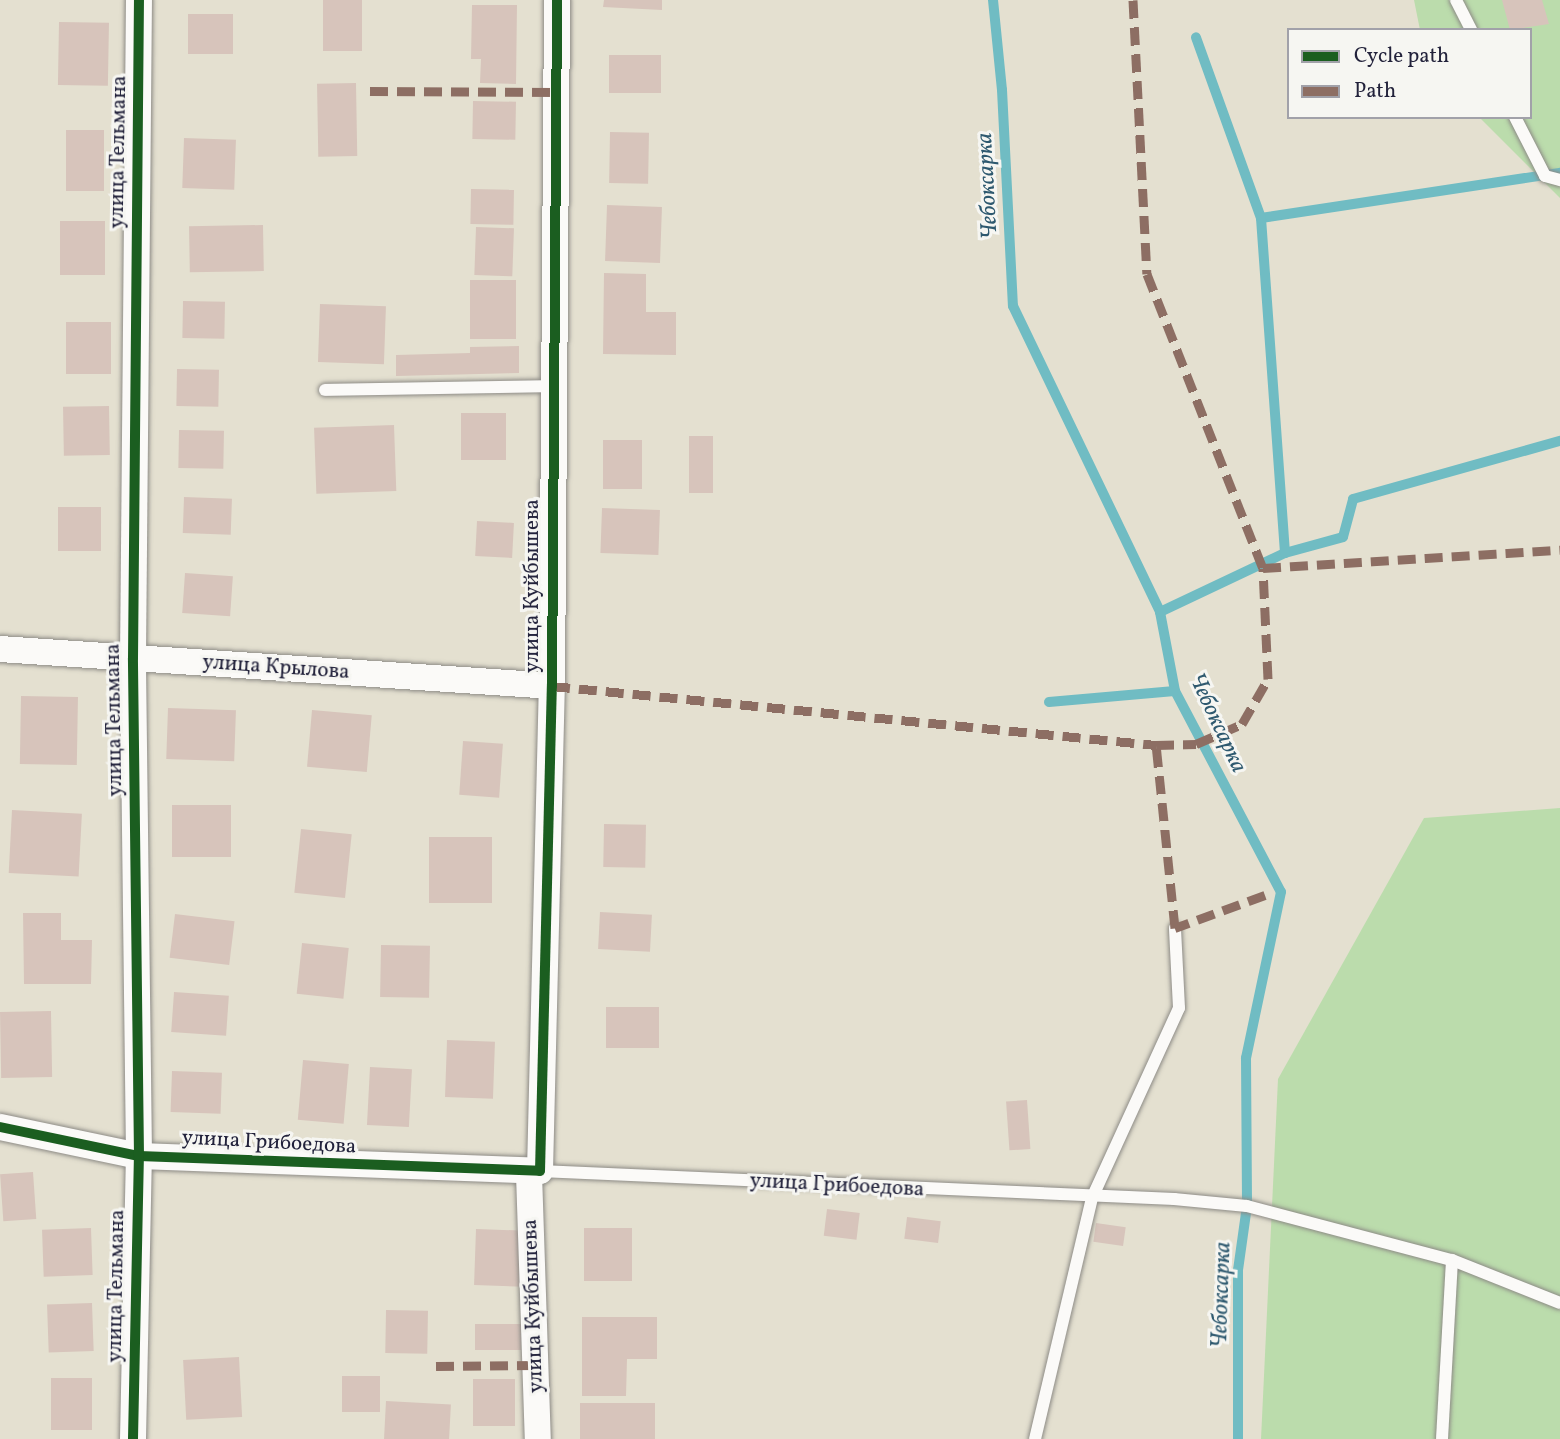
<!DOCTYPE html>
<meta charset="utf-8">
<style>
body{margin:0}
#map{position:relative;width:1560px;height:1439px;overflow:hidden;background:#e4e0d0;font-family:Vollkorn,serif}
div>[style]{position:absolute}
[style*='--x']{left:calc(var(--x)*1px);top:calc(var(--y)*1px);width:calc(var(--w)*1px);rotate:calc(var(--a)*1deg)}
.green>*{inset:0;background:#bbdcac}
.stream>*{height:10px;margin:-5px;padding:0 5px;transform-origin:5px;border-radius:5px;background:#70bcc3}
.building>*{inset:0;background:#d7c4bb;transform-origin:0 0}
.roads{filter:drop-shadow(0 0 2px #8d8b86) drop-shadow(0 0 2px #8d8b86)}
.lane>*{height:12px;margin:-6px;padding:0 6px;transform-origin:6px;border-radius:6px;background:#fbfaf8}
.street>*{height:26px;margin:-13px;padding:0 13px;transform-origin:13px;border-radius:13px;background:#fbfaf8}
.quiet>*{height:9px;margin-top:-4.5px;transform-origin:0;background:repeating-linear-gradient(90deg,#8d6e63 0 18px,transparent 0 27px)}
.cycleway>*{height:10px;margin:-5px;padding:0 5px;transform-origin:5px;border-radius:5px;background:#1b5e20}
span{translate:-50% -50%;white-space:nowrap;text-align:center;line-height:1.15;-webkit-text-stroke:6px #f6f6f2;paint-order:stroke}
.street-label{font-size:21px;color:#22223b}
.water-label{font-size:23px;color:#2e596f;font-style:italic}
.legend{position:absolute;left:1287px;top:28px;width:245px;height:91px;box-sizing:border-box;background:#f6f6f2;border:2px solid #a1a1a9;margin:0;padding:9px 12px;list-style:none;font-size:21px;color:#22223b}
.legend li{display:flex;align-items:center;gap:14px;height:35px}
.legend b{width:35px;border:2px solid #a1a1a9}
</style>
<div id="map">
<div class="green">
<div style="clip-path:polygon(1414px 0,1560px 0,1560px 198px,1479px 117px,1530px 117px,1530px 30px,1420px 30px)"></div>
<div style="clip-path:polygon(1560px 808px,1560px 1439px,1261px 1439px,1278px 1079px,1424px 818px)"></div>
</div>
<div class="stream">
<div style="--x:993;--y:0;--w:90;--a:84.3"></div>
<div style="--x:1002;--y:90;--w:216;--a:87.1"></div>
<div style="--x:1013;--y:306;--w:339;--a:64.3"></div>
<div style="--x:1160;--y:612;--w:80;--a:79.2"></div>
<div style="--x:1175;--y:691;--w:227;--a:62.2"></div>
<div style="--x:1281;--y:892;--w:170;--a:101.9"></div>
<div style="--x:1246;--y:1058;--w:148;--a:89.6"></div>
<div style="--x:1247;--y:1206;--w:65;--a:98"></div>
<div style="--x:1238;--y:1270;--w:169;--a:90"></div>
<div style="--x:1261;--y:218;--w:302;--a:-8.6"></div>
<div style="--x:1285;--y:553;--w:60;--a:-15.4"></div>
<div style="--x:1343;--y:537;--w:39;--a:-75"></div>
<div style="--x:1353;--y:499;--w:215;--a:-15.7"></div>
<div style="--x:1160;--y:612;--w:138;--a:-25.3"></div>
<div style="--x:1285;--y:553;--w:336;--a:-94.1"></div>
<div style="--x:1261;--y:218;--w:192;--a:-109.8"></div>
<div style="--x:1049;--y:702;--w:126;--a:-5"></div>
</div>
<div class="building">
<div style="left:323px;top:0;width:39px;height:51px"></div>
<div style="clip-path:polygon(604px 0,662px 0,662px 10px,603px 7px)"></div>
<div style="clip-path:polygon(1502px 0,1542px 0,1549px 24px,1510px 30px)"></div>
<div style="clip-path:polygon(472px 5px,517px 5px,516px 84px,480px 83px,481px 59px,471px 59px)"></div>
<div style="left:188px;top:14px;width:45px;height:40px"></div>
<div style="left:59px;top:22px;width:50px;height:63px;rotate:1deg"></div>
<div style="left:609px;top:55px;width:52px;height:38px"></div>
<div style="left:356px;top:83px;width:73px;height:39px;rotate:89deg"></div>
<div style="left:473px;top:101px;width:43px;height:38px;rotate:1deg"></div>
<div style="left:66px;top:130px;width:38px;height:61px"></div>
<div style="left:610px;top:132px;width:39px;height:51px;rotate:1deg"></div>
<div style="left:184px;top:138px;width:52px;height:50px;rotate:2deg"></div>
<div style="left:471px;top:189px;width:43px;height:35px;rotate:1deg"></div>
<div style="left:607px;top:205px;width:55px;height:56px;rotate:2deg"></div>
<div style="left:60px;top:221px;width:45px;height:54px"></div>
<div style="left:263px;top:225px;width:46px;height:74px;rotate:89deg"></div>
<div style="left:476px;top:227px;width:38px;height:48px;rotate:2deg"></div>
<div style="clip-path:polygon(604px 273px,646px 274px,646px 312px,676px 312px,676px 355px,603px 354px)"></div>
<div style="left:470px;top:280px;width:46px;height:59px"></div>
<div style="left:183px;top:301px;width:42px;height:37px;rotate:1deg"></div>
<div style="left:320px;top:304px;width:66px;height:58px;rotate:2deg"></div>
<div style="left:111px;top:322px;width:52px;height:45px;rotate:90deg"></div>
<div style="clip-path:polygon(519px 346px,519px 373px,396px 376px,396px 355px,470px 353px,470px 347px)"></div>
<div style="left:177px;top:369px;width:42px;height:37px;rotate:1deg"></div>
<div style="left:109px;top:406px;width:49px;height:46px;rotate:89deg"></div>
<div style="left:506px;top:413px;width:47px;height:45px;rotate:90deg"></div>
<div style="left:394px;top:425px;width:66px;height:80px;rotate:88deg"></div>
<div style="left:179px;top:430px;width:45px;height:38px;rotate:1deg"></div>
<div style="left:689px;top:436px;width:24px;height:57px"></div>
<div style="left:642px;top:440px;width:49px;height:39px;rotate:90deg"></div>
<div style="left:184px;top:497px;width:48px;height:36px;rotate:2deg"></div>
<div style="left:58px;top:507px;width:43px;height:44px"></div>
<div style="left:602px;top:508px;width:58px;height:45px;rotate:2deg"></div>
<div style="left:477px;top:521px;width:37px;height:35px;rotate:3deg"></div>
<div style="left:185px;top:573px;width:48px;height:40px;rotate:4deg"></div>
<div style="left:21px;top:696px;width:57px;height:68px;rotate:1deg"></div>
<div style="left:168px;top:708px;width:68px;height:51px;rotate:2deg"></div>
<div style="left:312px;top:710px;width:60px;height:57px;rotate:5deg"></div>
<div style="left:463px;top:741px;width:40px;height:54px;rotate:4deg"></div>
<div style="left:172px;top:805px;width:59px;height:52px"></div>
<div style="left:12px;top:810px;width:70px;height:63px;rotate:3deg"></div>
<div style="left:604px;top:824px;width:42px;height:43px;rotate:1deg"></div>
<div style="left:301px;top:829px;width:51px;height:64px;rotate:6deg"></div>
<div style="left:429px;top:837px;width:63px;height:66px"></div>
<div style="left:600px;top:912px;width:52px;height:37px;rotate:3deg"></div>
<div style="clip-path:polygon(23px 913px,61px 913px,61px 940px,92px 940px,91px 984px,24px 984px)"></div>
<div style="left:175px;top:914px;width:60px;height:44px;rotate:7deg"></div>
<div style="left:302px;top:943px;width:47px;height:51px;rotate:6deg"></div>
<div style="left:381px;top:945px;width:49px;height:52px;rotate:1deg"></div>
<div style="left:174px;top:992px;width:55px;height:40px;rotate:4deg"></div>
<div style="left:606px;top:1007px;width:53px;height:41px"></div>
<div style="left:51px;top:1011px;width:66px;height:51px;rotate:89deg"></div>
<div style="left:447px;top:1040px;width:48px;height:57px;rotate:2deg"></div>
<div style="left:303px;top:1060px;width:46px;height:60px;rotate:5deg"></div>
<div style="left:370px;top:1067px;width:42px;height:58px;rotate:3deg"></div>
<div style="left:172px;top:1071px;width:50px;height:41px;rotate:2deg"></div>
<div style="left:1027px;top:1100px;width:49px;height:21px;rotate:86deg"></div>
<div style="left:33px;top:1172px;width:47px;height:33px;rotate:86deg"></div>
<div style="left:827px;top:1209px;width:33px;height:27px;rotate:7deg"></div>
<div style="left:907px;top:1217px;width:34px;height:22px;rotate:7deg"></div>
<div style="left:1096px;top:1223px;width:30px;height:19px;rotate:8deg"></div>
<div style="left:91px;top:1228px;width:47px;height:49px;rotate:88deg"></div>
<div style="left:584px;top:1228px;width:48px;height:53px"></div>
<div style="left:476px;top:1229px;width:49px;height:56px;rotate:2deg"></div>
<div style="left:92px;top:1303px;width:48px;height:45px;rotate:88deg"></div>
<div style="left:386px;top:1310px;width:42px;height:43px;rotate:1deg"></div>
<div style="clip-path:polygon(582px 1317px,657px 1317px,657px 1359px,627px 1359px,626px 1396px,582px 1396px)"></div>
<div style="left:475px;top:1324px;width:46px;height:26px"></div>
<div style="left:239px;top:1357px;width:60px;height:56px;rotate:87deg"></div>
<div style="left:380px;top:1376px;width:36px;height:38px;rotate:90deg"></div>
<div style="left:92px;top:1378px;width:52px;height:41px;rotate:90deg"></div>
<div style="left:473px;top:1379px;width:42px;height:47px"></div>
<div style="left:386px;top:1401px;width:65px;height:38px;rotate:3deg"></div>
<div style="left:580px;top:1403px;width:75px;height:36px"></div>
</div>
<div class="roads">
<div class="lane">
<div style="--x:1456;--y:0;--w:34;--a:63"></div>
<div style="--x:1515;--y:117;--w:66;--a:63"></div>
<div style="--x:1545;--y:176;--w:16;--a:15"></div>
<div style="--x:325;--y:390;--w:228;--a:-1"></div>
<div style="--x:540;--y:1171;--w:635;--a:2.53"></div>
<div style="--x:1174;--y:1199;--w:73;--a:5.5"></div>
<div style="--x:1247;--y:1206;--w:212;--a:14.8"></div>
<div style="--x:1452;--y:1260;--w:116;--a:21.7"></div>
<div style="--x:1035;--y:1439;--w:248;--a:-76.7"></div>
<div style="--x:1092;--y:1198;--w:209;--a:-65.4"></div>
<div style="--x:1179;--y:1008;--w:80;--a:-92.9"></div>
<div style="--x:1442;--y:1439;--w:179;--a:-86.8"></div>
</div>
<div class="street">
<div style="--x:0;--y:649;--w:553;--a:3.83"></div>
<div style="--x:0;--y:1127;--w:142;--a:11.8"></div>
<div style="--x:139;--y:1156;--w:401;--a:2.1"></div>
<div style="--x:540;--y:1171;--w:485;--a:-88.6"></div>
<div style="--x:552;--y:686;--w:686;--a:-89.58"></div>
<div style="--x:529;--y:1174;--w:265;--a:88.1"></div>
<div style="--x:133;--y:1439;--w:283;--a:-88.8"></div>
<div style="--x:139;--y:1156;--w:498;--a:-90.7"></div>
<div style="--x:133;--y:658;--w:658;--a:-89.48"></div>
</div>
</div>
<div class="quiet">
<div style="--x:1133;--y:0;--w:274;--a:87.1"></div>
<div style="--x:1147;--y:274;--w:316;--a:68.5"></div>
<div style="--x:370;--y:91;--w:187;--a:0.3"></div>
<div style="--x:552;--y:686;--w:607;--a:5.58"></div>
<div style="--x:1265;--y:895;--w:96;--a:159.9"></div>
<div style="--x:1175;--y:928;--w:184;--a:-95.9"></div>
<div style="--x:1156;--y:745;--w:40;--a:-1.4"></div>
<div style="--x:1196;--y:744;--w:50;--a:-23.5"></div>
<div style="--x:1242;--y:724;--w:52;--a:-60"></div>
<div style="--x:1268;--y:679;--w:111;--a:-92.6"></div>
<div style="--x:1263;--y:568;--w:298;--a:-3.5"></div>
<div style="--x:436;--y:1366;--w:100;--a:-0.6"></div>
</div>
<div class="cycleway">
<div style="--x:0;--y:1127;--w:142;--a:11.8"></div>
<div style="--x:139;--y:1156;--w:401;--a:2.1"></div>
<div style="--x:540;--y:1171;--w:485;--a:-88.6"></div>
<div style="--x:552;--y:686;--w:686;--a:-89.58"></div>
<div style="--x:133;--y:1439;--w:283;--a:-88.8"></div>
<div style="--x:139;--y:1156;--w:498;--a:-90.7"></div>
<div style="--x:133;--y:658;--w:658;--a:-89.48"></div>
</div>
<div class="street-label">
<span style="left:119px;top:152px;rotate:-89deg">улица Тельмана</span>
<span style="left:533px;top:586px;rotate:-90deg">улица Куйбышева</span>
<span style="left:276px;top:668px;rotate:4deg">улица Крылова</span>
<span style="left:115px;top:720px;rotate:-91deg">улица Тельмана</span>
<span style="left:269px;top:1143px;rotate:3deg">улица Грибоедова</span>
<span style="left:837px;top:1186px;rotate:3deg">улица Грибоедова</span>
<span style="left:117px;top:1286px;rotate:-89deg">улица Тельмана</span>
<span style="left:534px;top:1306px;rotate:-92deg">улица Куйбышева</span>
</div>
<div class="water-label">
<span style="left:988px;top:186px;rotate:-93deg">Чебоксарка</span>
<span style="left:1217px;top:723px;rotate:65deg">Чебоксарка</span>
<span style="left:1222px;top:1295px;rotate:-88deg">Чебоксарка</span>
</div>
<ul class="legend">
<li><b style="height:9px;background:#1b5e20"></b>Cycle path</li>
<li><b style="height:9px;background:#8d6e63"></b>Path</li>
</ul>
</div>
